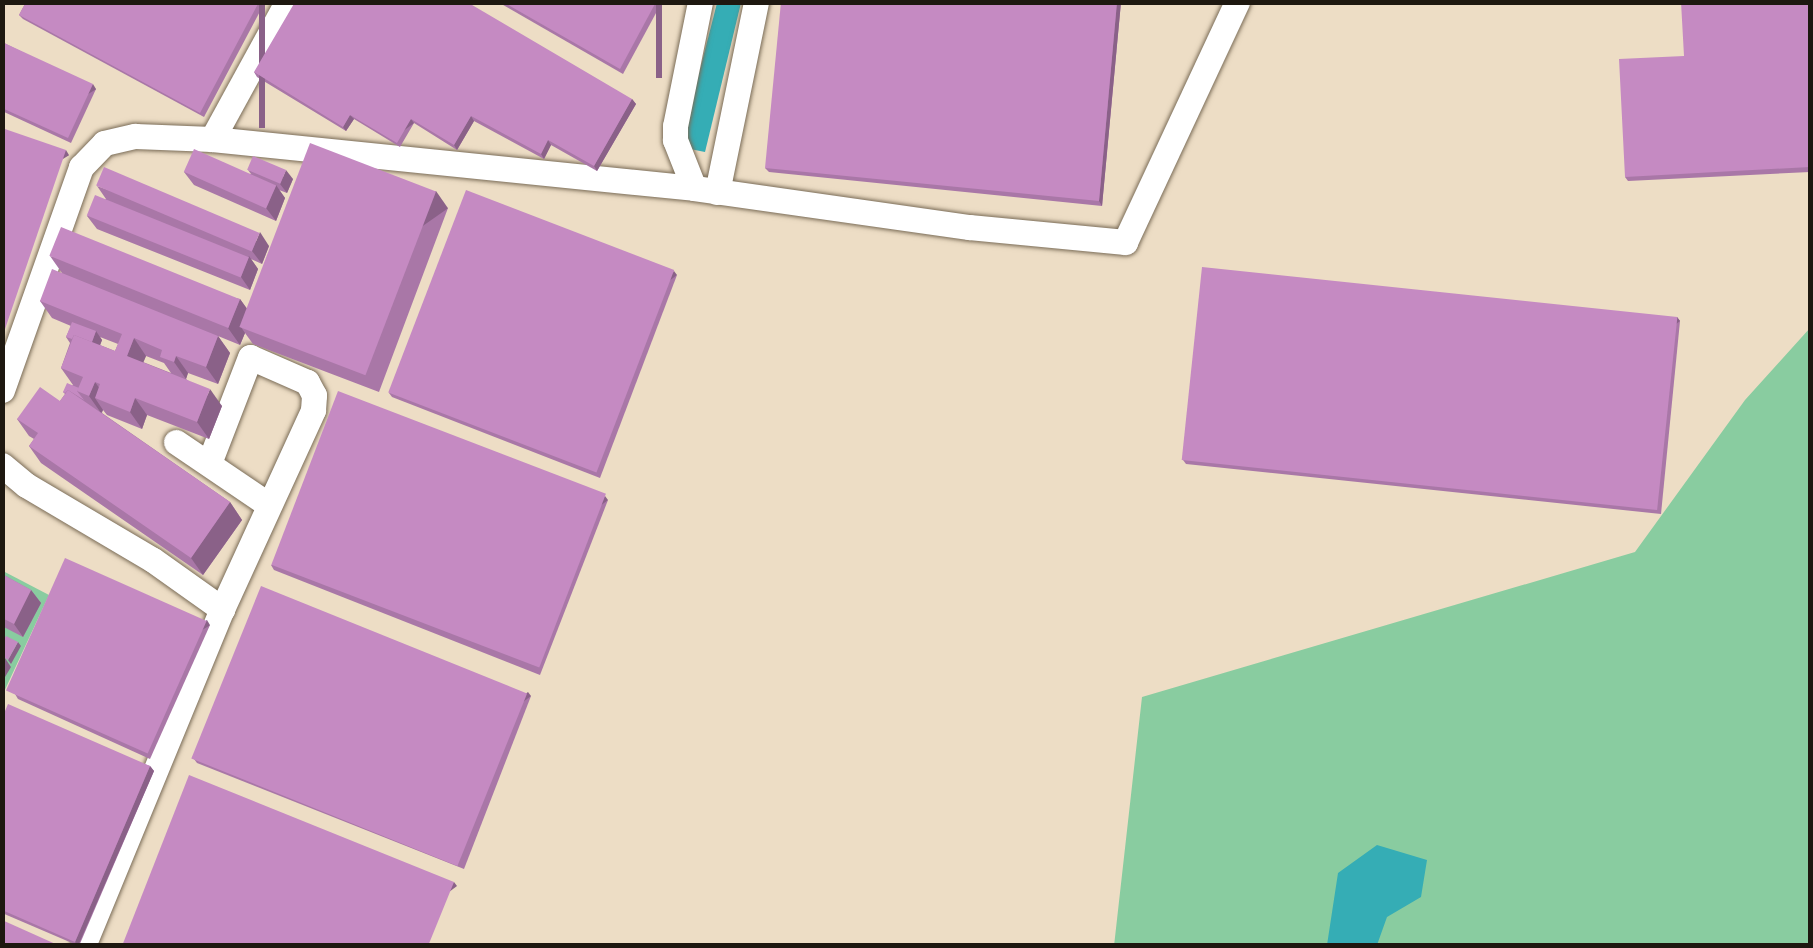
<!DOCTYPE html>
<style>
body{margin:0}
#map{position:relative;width:1813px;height:948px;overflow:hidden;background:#edddc5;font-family:Mulish,sans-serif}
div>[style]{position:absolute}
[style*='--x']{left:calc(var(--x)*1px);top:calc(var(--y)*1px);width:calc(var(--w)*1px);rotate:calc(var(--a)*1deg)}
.green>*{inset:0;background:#89cca0}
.water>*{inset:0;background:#35adb5}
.roads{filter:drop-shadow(0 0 2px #7a6c57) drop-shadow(0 0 2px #7a6c57)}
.minor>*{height:25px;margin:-12.5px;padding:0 12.5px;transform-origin:12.5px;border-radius:12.5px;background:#fff}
.wall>*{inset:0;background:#a977a7}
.shaded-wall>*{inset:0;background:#8a6188;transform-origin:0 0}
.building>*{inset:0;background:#c58ac2;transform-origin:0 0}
span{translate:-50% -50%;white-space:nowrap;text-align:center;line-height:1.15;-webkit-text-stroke:10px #edddc5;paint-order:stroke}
.frame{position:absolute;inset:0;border:5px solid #1e1810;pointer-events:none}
</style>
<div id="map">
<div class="green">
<div style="clip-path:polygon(1810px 328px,1810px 945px,1114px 946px,1142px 697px,1635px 552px,1745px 400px)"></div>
<div style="clip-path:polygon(3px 571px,49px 595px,3px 694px)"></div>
</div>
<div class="water">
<div style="clip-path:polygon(717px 3px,741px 3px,705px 152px,690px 149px,685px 128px)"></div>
<div style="clip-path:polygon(1377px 845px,1427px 860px,1421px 897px,1387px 917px,1377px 945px,1327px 945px,1338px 873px)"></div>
</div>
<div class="roads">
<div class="minor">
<div style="--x:212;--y:139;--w:156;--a:-61.3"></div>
<div style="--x:694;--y:188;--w:52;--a:-111.6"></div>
<div style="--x:675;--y:140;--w:14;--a:-90"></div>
<div style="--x:675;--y:126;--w:126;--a:-78.6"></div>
<div style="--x:717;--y:192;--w:194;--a:-78.4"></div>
<div style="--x:2;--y:390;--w:237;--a:-70.5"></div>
<div style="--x:81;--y:167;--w:33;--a:-46"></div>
<div style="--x:104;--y:143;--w:32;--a:-13"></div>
<div style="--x:135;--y:136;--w:77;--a:2.2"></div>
<div style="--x:212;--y:139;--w:484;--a:5.8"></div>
<div style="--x:694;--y:188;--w:278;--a:8.1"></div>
<div style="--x:969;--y:227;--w:157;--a:5.5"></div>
<div style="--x:1125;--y:242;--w:265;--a:-65"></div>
<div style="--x:176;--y:442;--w:112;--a:34.1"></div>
<div style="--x:2;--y:465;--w:31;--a:40"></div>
<div style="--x:26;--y:485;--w:147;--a:30.6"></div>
<div style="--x:153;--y:560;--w:85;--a:35.4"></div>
<div style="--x:83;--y:946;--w:365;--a:-67.6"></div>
<div style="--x:222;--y:609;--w:219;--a:-65.4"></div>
<div style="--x:313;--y:410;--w:15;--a:-86"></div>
<div style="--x:314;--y:395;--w:15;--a:-118"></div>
<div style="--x:307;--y:382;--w:62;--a:-156.3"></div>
<div style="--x:250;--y:357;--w:114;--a:111.1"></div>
</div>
</div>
<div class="wall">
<div style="clip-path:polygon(26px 2px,265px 2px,204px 117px,23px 19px,19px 15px)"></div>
<div style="clip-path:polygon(498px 2px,662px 2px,623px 74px)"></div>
<div style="clip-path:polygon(1121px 2px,1102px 206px,769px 172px,765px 168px)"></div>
<div style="clip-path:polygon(1810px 2px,1810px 172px,1628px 181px,1625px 177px,1684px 56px)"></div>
<div style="clip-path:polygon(2px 42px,96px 89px,71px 143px,2px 111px)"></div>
<div style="clip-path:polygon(254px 72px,632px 99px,636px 104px,597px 171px,551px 145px,544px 159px,474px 121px,457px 150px,414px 123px,400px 147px,354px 119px,346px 131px,257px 77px)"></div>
<div style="clip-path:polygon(248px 170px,293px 179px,287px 193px,279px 190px,285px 198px,276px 221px,194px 185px,184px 172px,251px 174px)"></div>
<div style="clip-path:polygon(97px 186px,269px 246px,262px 264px,251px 259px,258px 269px,250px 290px,97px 229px,87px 216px,106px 199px)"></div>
<div style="clip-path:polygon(evenodd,448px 208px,379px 392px,253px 344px,245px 333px,240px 345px,218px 336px,230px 353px,218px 384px,188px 373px,186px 379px,222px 406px,209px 439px,147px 415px,142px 429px,107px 415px,103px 410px,102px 413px,230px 502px,242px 520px,203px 575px,41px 463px,29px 446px,34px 439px,29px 436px,17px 419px,60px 401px,65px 394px,63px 392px,73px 385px,61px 368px,70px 343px,66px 337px,71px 326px,52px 318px,40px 301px,62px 273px,50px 256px,240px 299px,248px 310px,448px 208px,100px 337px,118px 344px,115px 351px,100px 345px,102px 340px,100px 337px,448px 208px,146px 356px,164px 363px,171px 373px,143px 362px,146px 356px)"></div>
<div style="clip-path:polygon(677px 275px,600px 478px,392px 397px,389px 393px)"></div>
<div style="clip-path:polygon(1677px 317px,1680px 321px,1661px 514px,1186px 464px,1183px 460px)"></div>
<div style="clip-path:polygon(608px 500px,540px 675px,274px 570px,271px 565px)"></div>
<div style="clip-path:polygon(2px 574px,31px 590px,41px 603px,23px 637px,2px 626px)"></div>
<div style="clip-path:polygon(210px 625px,150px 759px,18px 699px,15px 694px)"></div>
<div style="clip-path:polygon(531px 696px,464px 869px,197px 763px,194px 759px)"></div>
<div style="clip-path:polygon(2px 718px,150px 766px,154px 771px,79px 946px,2px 913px)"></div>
</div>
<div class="shaded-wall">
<div style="left:259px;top:2px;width:6px;height:126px"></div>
<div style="left:656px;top:2px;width:6px;height:76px"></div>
<div style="clip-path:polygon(1117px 2px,1121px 2px,1102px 206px,1099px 201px)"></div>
<div style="left:93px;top:84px;width:6px;height:60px;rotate:59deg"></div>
<div style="clip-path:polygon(632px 99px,636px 104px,597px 171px,594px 166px)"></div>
<div style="clip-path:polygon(350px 115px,354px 119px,346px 131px,343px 127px)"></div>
<div style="clip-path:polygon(471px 116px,474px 121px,457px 150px,454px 145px)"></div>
<div style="left:411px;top:119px;width:5px;height:28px;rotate:53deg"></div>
<div style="clip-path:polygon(548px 140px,551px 145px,544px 159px,541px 154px)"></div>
<div style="left:66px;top:150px;width:6px;height:199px;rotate:59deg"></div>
<div style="clip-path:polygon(286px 170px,293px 179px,287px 193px,280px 184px)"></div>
<div style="clip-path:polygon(276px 185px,285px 198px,276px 221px,266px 208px)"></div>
<div style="left:436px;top:191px;width:21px;height:197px;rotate:55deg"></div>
<div style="clip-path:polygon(260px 232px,269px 246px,262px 264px,252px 251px)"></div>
<div style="clip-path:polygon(249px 256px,258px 269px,250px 290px,241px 277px)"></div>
<div style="left:674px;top:271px;width:5px;height:216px;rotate:53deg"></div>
<div style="clip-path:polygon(240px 299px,252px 316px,241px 327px,245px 333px,240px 345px,228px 328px)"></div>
<div style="left:1677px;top:317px;width:5px;height:193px;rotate:53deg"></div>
<div style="clip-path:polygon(96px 331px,102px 340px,96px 356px,90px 347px)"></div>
<div style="clip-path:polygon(218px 336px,230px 353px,218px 384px,206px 367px)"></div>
<div style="clip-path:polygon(134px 338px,146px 356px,139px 373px,127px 356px)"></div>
<div style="clip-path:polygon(176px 356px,188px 373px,186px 379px,174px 362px)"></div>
<div style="clip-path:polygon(95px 382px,107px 399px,95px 398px,103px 410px,101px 413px,89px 396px)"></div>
<div style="clip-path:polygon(210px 389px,222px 406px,209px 439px,197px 422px)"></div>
<div style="clip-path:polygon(135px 398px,147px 415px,142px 429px,130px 412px)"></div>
<div style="left:605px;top:496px;width:5px;height:188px;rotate:53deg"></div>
<div style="clip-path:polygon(230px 502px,242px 520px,203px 575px,191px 558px)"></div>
<div style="clip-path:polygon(31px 590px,41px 603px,23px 637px,14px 624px)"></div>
<div style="left:207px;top:620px;width:6px;height:147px;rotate:59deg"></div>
<div style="clip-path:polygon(18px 642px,21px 646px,11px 664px,8px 660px)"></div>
<div style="clip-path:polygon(5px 658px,11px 667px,2px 682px,2px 662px)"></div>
<div style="left:528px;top:692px;width:5px;height:185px;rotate:53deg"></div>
<div style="clip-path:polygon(150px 766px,154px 771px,78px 946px,75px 942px)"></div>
<div style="left:454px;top:882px;width:5px;height:69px;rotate:53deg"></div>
</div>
<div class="building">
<div style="clip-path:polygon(26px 2px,259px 2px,200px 113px,19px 15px)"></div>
<div style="clip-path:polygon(295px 2px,467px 2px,632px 99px,594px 166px,548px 140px,541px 154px,471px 116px,454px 145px,411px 119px,397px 143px,350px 115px,343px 127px,254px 72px)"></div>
<div style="clip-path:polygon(503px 2px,656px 2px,620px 69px)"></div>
<div style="clip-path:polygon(781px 2px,1117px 2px,1099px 201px,765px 168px)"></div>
<div style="clip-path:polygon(1681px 2px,1810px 2px,1810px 167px,1625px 177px,1619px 59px,1684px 56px)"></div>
<div style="clip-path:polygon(2px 42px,93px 84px,68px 138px,2px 108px)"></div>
<div style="clip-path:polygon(2px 128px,66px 150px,2px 338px)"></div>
<div style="left:310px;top:143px;width:135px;height:197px;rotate:21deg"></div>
<div style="left:194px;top:149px;width:90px;height:25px;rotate:24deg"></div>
<div style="left:253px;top:156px;width:36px;height:15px;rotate:23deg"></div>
<div style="left:104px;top:167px;width:169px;height:20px;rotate:23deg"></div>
<div style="left:466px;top:190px;width:223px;height:217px;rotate:21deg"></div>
<div style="left:95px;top:195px;width:166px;height:22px;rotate:22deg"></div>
<div style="left:61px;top:227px;width:193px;height:31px;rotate:22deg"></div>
<div style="left:1202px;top:267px;width:478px;height:194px;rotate:6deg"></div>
<div style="clip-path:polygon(52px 269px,218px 336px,206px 367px,176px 356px,174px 362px,160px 357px,162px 350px,134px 338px,127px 356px,210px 389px,197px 422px,135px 398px,130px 412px,95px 398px,100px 384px,95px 382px,89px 396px,77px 391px,83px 377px,61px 368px,74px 335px,115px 351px,122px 334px,40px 301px)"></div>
<div style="clip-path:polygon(72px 322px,96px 331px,92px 342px,74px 335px,72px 339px,66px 337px)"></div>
<div style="clip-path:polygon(67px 383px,79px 388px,77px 391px,84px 400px,68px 390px,65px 393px,63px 392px)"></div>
<div style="clip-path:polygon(40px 387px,60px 401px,68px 390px,230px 502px,191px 558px,29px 446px,38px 433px,17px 419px)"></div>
<div style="left:338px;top:391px;width:287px;height:186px;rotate:21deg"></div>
<div style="left:65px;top:558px;width:155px;height:145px;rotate:24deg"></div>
<div style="clip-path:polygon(2px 574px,31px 590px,14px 624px,2px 618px)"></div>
<div style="left:261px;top:586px;width:287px;height:186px;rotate:22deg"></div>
<div style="clip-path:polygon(6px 636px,18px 642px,8px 660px,2px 656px,2px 643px)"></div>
<div style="clip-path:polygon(8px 704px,150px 766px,75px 942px,2px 910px,2px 718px)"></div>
<div style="clip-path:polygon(189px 775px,454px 882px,428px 946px,122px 946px)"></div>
<div style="clip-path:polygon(2px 920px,60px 946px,2px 946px)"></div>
</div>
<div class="frame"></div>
</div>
